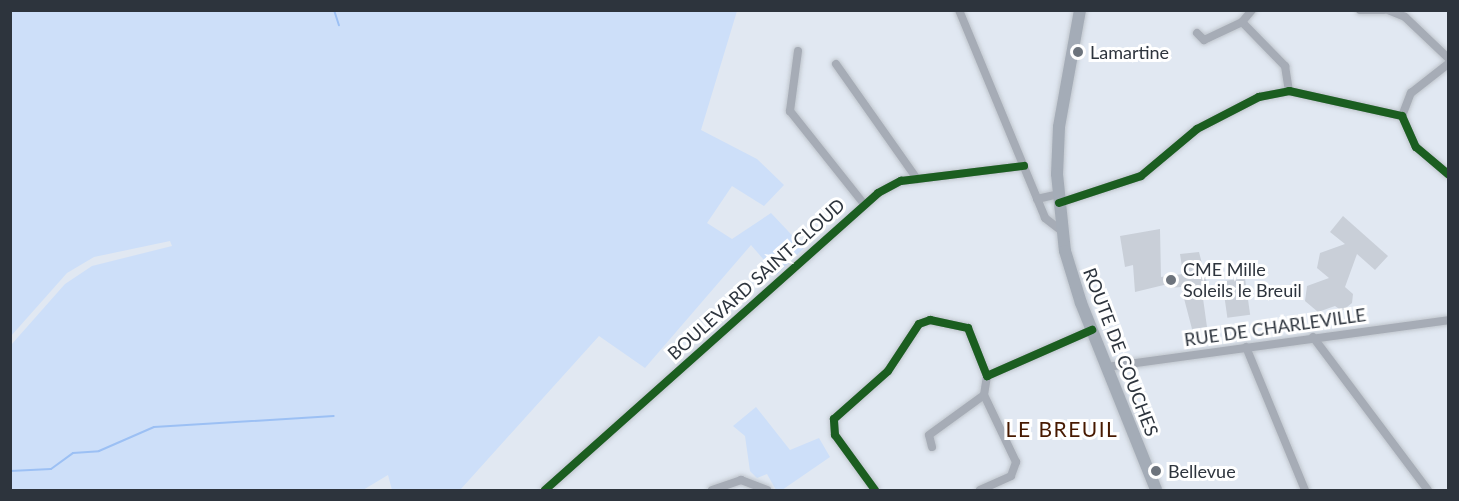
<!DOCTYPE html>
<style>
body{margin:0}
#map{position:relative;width:1459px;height:501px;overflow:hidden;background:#e1e8f2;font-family:Lato,sans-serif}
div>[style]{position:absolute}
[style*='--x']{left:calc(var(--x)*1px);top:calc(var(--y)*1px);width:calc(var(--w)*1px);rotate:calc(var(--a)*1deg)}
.green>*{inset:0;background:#cddff9}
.stream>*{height:2px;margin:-1px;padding:0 1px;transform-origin:1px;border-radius:1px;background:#9cc0f4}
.building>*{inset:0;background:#c9cfd8;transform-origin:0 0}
.roads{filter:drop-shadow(0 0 2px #bfc5cc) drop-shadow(0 0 2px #bfc5cc)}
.street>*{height:8px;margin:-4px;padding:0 4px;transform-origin:4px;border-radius:4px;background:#a6acb6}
.secondary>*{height:12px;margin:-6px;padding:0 6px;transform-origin:6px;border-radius:6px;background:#a4acb7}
.cycleway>*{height:8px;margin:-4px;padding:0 4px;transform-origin:4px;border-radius:4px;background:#1b5e20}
.dots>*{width:16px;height:16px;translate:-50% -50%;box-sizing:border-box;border:3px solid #fff;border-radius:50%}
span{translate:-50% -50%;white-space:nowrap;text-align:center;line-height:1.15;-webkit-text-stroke:6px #fff;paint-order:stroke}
.poi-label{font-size:18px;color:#2d343d}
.left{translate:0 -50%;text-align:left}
.street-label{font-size:18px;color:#2d343d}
.quarter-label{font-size:21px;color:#471900;letter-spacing:1.5px}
.frame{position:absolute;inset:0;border:12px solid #2d343d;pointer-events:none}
</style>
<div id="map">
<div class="green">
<div style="clip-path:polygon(11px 10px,737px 11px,701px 130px,757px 159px,784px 185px,764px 206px,732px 186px,707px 223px,732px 239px,771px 213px,804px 248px,777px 275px,751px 245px,645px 368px,599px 336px,460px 490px,392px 490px,388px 475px,363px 490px,11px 490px,11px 345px,65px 284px,92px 266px,172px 246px,170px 241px,94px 257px,67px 273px,11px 336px)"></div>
<div style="clip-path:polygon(756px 407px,790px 450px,819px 438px,830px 457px,782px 490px,776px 490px,767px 474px,757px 478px,750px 471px,745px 436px,733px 426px)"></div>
</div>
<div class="stream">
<div style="--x:334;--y:10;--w:16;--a:72"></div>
<div style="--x:10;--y:471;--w:41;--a:-2.8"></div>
<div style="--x:51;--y:469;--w:27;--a:-36"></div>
<div style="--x:73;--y:453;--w:26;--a:-4"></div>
<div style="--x:99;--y:451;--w:60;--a:-23.6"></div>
<div style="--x:154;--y:427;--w:180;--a:-3.5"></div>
</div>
<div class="building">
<div style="clip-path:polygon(1343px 216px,1388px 256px,1375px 270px,1357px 254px,1345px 287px,1353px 294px,1352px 303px,1342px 311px,1335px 306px,1318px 312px,1305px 301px,1307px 286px,1329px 278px,1317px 268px,1320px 253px,1345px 244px,1330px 232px)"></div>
<div style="clip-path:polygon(1160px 229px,1161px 277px,1183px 274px,1180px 254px,1199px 252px,1207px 283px,1201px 284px,1207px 327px,1192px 329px,1181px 287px,1169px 288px,1168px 284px,1135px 292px,1133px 265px,1125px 267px,1120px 236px)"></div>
<div style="left:1245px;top:278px;width:37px;height:23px;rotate:82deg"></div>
</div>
<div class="roads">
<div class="street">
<div style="--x:959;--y:10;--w:225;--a:67.5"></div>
<div style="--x:1045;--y:218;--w:23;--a:38"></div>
<div style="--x:1360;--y:10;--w:24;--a:0"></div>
<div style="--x:1388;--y:10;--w:18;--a:22"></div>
<div style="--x:1405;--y:17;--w:59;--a:43.6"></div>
<div style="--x:1242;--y:22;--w:62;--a:45.7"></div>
<div style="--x:1285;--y:66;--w:25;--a:81"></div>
<div style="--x:1197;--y:33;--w:10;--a:45"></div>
<div style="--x:1204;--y:40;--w:42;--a:-25.3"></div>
<div style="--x:1242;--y:22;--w:16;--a:-50"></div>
<div style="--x:798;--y:51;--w:61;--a:97.6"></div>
<div style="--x:790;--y:111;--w:119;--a:51.5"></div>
<div style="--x:836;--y:64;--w:141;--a:54.8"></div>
<div style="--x:1402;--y:116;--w:25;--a:-69"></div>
<div style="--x:1411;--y:93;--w:47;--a:-38.1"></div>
<div style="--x:1037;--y:199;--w:22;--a:-13"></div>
<div style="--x:1059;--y:203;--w:86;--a:-18.2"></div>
<div style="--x:1141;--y:176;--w:73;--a:-40"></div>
<div style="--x:1197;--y:129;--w:70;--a:-27.3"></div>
<div style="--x:1259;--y:97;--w:31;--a:-11"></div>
<div style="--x:1289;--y:91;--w:116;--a:12.5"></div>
<div style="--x:1402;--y:116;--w:34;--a:66"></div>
<div style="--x:1416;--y:147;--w:42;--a:40.2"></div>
<div style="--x:1313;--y:337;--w:191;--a:53.1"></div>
<div style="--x:1246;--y:347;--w:155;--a:67.6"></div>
<div style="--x:1107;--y:367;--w:344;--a:-7.8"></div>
<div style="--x:932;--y:447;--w:12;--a:-104"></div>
<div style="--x:929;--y:435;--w:68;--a:-36"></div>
<div style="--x:545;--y:490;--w:446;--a:-41.7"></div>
<div style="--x:878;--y:193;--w:26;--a:-28"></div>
<div style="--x:901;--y:181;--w:124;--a:-7"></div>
<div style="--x:712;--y:490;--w:31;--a:-19"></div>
<div style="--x:741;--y:480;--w:28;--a:21"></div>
<div style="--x:875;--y:490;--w:68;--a:-126"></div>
<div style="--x:835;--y:435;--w:16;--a:-94"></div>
<div style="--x:834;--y:419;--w:72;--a:-41.6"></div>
<div style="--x:888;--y:371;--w:56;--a:-56.6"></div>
<div style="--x:919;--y:324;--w:12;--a:-20"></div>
<div style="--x:930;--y:320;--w:39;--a:12"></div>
<div style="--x:968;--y:328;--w:52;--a:68.4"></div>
<div style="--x:987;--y:376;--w:115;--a:-23.7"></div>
<div style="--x:980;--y:490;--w:34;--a:-24"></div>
<div style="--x:1011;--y:476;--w:15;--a:-70"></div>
<div style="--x:1016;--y:462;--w:74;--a:-115.5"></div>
<div style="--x:984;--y:395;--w:19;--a:-81"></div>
</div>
<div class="secondary">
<div style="--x:1080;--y:10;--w:119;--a:100.2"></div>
<div style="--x:1059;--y:127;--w:47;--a:92.4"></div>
<div style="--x:1057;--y:174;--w:77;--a:84.1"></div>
<div style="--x:1065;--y:251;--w:54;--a:72.9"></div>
<div style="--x:1081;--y:303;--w:201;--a:68.1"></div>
</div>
</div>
<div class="cycleway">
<div style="--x:1059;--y:203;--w:86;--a:-18.2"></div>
<div style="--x:1141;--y:176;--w:73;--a:-40"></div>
<div style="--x:1197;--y:129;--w:70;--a:-27.3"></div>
<div style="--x:1259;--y:97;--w:31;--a:-11"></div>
<div style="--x:1289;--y:91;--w:116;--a:12.5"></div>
<div style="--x:1402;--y:116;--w:34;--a:66"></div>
<div style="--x:1416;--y:147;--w:42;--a:40.2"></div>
<div style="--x:545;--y:490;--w:446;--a:-41.7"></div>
<div style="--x:878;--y:193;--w:26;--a:-28"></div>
<div style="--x:901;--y:181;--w:124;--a:-7"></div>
<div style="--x:875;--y:490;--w:68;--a:-126"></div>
<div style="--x:835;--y:435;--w:16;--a:-94"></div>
<div style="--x:834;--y:419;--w:72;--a:-41.6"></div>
<div style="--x:888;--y:371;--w:56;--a:-56.6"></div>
<div style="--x:919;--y:324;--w:12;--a:-20"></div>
<div style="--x:930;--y:320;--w:39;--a:12"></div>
<div style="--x:968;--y:328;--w:52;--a:68.4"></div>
<div style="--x:987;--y:376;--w:115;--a:-23.7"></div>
</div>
<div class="dots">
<div style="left:1078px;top:52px;background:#6c737c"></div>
<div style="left:1171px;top:280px;background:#6c737c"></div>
<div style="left:1156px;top:471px;background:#6c737c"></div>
</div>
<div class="poi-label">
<span class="left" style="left:1090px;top:52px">Lamartine</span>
<span class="left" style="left:1183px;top:280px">CME Mille<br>Soleils le Breuil</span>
<span class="left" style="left:1168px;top:471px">Bellevue</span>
</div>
<div class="street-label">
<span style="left:756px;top:279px;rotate:-42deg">BOULEVARD SAINT-CLOUD</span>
<span style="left:1275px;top:327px;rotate:-8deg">RUE DE CHARLEVILLE</span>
<span style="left:1121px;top:352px;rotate:69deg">ROUTE DE COUCHES</span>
</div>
<div class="quarter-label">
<span style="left:1062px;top:429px">LE BREUIL</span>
</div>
<div class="frame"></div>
</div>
